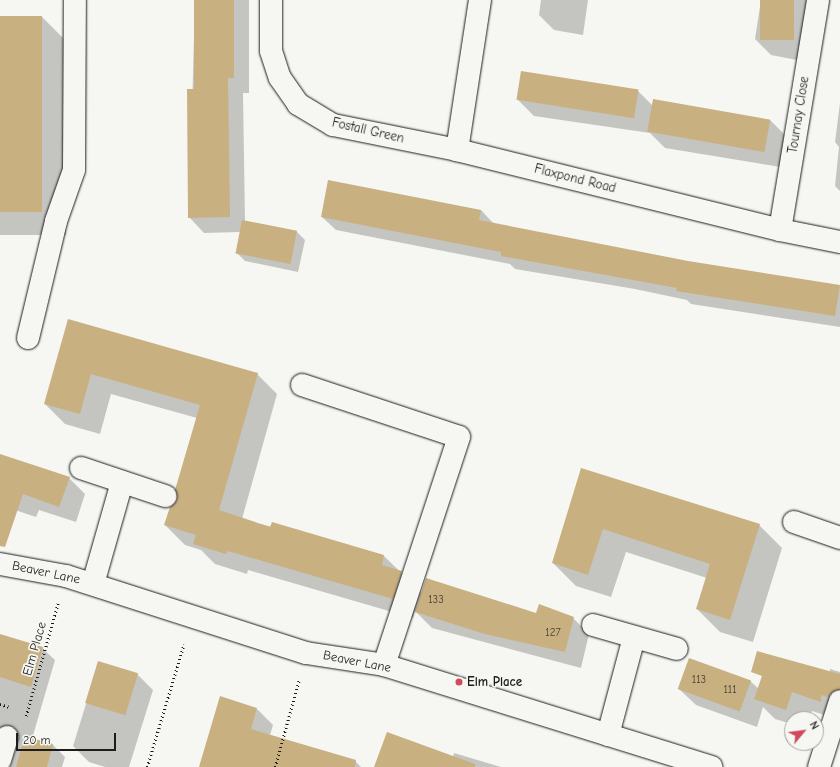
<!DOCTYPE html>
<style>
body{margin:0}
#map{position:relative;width:840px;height:767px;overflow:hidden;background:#f6f6f2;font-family:"Comic Neue",sans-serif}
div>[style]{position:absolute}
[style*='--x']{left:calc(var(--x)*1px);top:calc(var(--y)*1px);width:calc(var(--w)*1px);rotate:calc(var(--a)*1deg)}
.shadow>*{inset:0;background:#0003}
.building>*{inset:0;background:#c9b080;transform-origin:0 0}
.path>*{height:2.5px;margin-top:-1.25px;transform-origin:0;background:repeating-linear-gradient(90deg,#1c1c1c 0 1px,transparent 0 4px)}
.roads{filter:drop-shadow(0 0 1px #1c1c1c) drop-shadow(0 0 1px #1c1c1c)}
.minor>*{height:22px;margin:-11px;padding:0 11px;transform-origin:11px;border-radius:11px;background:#f6f6f2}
.dots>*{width:11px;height:11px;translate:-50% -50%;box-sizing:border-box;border:2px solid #f6f6f2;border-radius:50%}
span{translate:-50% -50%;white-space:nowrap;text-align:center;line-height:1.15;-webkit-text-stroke:3.5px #f6f6f2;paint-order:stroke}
.number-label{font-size:11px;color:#474135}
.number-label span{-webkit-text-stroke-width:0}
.street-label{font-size:13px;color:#1c1c1c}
.poi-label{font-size:13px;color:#1c1c1c;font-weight:700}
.left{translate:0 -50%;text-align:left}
.north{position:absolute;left:784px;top:711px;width:40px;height:40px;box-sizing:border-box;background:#f6f6f2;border:1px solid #9f9f9c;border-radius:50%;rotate:61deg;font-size:11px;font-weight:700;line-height:16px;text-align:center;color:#1c1c1c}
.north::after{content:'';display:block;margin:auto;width:14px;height:18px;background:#d1495b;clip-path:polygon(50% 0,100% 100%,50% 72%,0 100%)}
.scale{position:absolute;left:16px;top:733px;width:100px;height:18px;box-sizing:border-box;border:2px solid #1c1c1c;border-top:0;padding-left:5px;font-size:12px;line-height:14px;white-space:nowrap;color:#1c1c1c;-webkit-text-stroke:3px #f6f6f2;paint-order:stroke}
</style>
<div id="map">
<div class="shadow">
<div style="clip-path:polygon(195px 0,249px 0,249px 93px,243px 93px,245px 221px,297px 232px,305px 240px,298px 272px,245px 261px,237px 253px,240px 232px,204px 233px,189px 217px)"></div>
<div style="clip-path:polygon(541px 0,588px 0,583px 35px,554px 30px,539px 15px)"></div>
<div style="clip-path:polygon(761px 0,812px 0,802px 61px,771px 55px,755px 39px)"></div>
<div style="clip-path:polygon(0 17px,42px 17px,65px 40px,66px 235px,0 235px)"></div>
<div style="clip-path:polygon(638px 91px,653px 106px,654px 101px,770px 120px,786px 136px,781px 167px,665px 148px,650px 133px,534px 116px,518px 100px)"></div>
<div style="clip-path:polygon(840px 103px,840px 191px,835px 186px,839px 147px,835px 142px)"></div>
<div style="clip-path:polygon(481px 210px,494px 224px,688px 262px,840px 286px,840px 327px,691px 304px,687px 300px,635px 289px,515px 269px,510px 264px,336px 230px,322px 217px)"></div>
<div style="clip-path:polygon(69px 320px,257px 374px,277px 394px,242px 519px,384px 556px,422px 593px,537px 614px,573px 618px,589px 634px,581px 668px,432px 628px,415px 611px,413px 618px,248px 570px,247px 574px,215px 564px,201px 550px,185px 545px,165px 525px,178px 500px,197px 418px,111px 394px,100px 434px,65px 424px,45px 404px)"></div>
<div style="clip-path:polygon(0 455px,69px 478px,85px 494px,76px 522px,39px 510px,36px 517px,0 505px)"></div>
<div style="clip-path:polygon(582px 469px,759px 525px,782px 548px,753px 642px,720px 632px,697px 609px,707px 578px,626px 552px,611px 597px,576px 586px,553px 563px)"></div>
<div style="clip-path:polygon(0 635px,42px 648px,55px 660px,32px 739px,53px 745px,65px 757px,62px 767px,10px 767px,19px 738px,10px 740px,0 767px)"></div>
<div style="clip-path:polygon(99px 662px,137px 674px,153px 690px,129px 767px,105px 767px,89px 762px,73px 746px)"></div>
<div style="clip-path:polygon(830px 669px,840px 672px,840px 720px,812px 711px,809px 719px,792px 719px,792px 724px,775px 719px,763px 707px,757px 727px,696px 705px,679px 689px,750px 681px,759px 689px,830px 672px)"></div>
<div style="clip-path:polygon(257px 709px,273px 725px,270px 735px,355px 761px,361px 767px,200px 767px)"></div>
<div style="clip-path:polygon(454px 753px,501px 767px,375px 767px,453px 757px)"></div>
</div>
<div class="building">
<div style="clip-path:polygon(194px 0,234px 0,234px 78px,228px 78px,230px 217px,188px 218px,187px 89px,194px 89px)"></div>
<div style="left:760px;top:0;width:34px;height:40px"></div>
<div style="left:0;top:16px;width:42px;height:196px"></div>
<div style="left:521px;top:71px;width:119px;height:29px;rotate:9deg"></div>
<div style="left:653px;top:99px;width:119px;height:33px;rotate:10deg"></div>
<div style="clip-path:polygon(328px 180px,481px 210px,479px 220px,688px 261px,840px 285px,835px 316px,676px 291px,677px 288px,501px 256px,501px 252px,321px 217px)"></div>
<div style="left:242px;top:220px;width:56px;height:34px;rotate:11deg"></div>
<div style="clip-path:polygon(68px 319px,258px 373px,219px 510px,270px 527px,272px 522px,384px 555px,382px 565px,402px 571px,393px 599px,228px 551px,226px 554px,193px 544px,196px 535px,164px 525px,170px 507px,177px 500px,175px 490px,200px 405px,91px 374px,80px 414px,44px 404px)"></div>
<div style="clip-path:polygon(0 454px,70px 477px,59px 507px,23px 494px,5px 547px,0 546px)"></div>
<div style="clip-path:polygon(581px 468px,760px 524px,730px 620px,696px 609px,710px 564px,603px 529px,588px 575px,552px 563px)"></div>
<div style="clip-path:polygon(426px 578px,536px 613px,539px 604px,574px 617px,565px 652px,485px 634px,415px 612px)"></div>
<div style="clip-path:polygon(0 634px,43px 647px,31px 687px,0 677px)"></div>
<div style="clip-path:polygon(757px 651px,840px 674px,840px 689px,832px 692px,828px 697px,821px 695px,821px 702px,792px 692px,786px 710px,754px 699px,762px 676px,751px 672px)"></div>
<div style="left:689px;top:658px;width:66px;height:33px;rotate:20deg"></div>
<div style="left:98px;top:661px;width:42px;height:44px;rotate:17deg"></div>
<div style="clip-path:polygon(220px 696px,257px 708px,251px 729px,356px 760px,355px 767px,199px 767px)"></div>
<div style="clip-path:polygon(387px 732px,475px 764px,475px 767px,374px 767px)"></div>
<div style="clip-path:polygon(25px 736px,53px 744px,47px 767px,16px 767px)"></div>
</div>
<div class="path">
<div style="--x:0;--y:704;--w:9;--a:18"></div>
<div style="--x:26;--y:716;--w:117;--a:-74.2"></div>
<div style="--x:147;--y:767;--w:128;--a:-73.3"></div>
<div style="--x:275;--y:767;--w:90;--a:-74.6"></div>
</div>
<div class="roads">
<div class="minor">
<div style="--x:271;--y:0;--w:51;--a:90"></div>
<div style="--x:271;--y:51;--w:28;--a:72"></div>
<div style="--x:280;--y:78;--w:32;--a:55"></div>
<div style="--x:298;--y:104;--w:41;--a:31"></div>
<div style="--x:333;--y:125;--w:126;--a:11.4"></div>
<div style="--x:480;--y:0;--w:152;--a:98.7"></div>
<div style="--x:457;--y:150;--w:333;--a:13.9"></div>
<div style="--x:780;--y:230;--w:61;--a:11.3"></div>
<div style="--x:780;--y:230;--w:233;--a:-80.6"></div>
<div style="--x:28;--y:338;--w:120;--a:-76.5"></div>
<div style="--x:56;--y:221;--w:54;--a:-70.6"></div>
<div style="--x:74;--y:170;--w:170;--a:-89.7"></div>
<div style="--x:302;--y:385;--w:165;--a:18.3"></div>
<div style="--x:459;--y:437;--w:240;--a:108.2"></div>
<div style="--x:81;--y:468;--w:89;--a:18.4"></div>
<div style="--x:794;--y:522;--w:49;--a:19.2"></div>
<div style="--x:0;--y:564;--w:67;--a:10.3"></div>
<div style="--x:66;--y:576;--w:252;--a:17.8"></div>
<div style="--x:306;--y:653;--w:79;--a:8.7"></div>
<div style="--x:384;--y:665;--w:343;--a:17.3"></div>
<div style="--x:93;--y:584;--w:106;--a:-74.1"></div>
<div style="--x:593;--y:625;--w:87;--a:15.9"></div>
<div style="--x:608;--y:735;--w:101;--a:-75.1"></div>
<div style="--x:0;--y:760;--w:24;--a:-73"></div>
<div style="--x:819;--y:767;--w:69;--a:-72.3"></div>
</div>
</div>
<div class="dots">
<div style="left:459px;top:682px;background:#d1495b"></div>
</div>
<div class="number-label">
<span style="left:436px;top:600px">133</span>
<span style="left:553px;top:633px">127</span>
<span style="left:699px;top:680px">113</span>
<span style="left:730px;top:690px">111</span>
</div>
<div class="street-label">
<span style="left:799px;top:115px;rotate:-81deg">Tournay Close</span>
<span style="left:368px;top:131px;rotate:13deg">Fostall Green</span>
<span style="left:575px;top:179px;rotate:14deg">Flaxpond Road</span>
<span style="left:46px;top:573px;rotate:12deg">Beaver Lane</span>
<span style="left:35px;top:649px;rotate:-74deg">Elm Place</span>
<span style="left:357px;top:662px;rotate:11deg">Beaver Lane</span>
</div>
<div class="poi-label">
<span class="left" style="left:467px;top:682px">Elm Place</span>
</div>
<div class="north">N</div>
<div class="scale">20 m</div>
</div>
